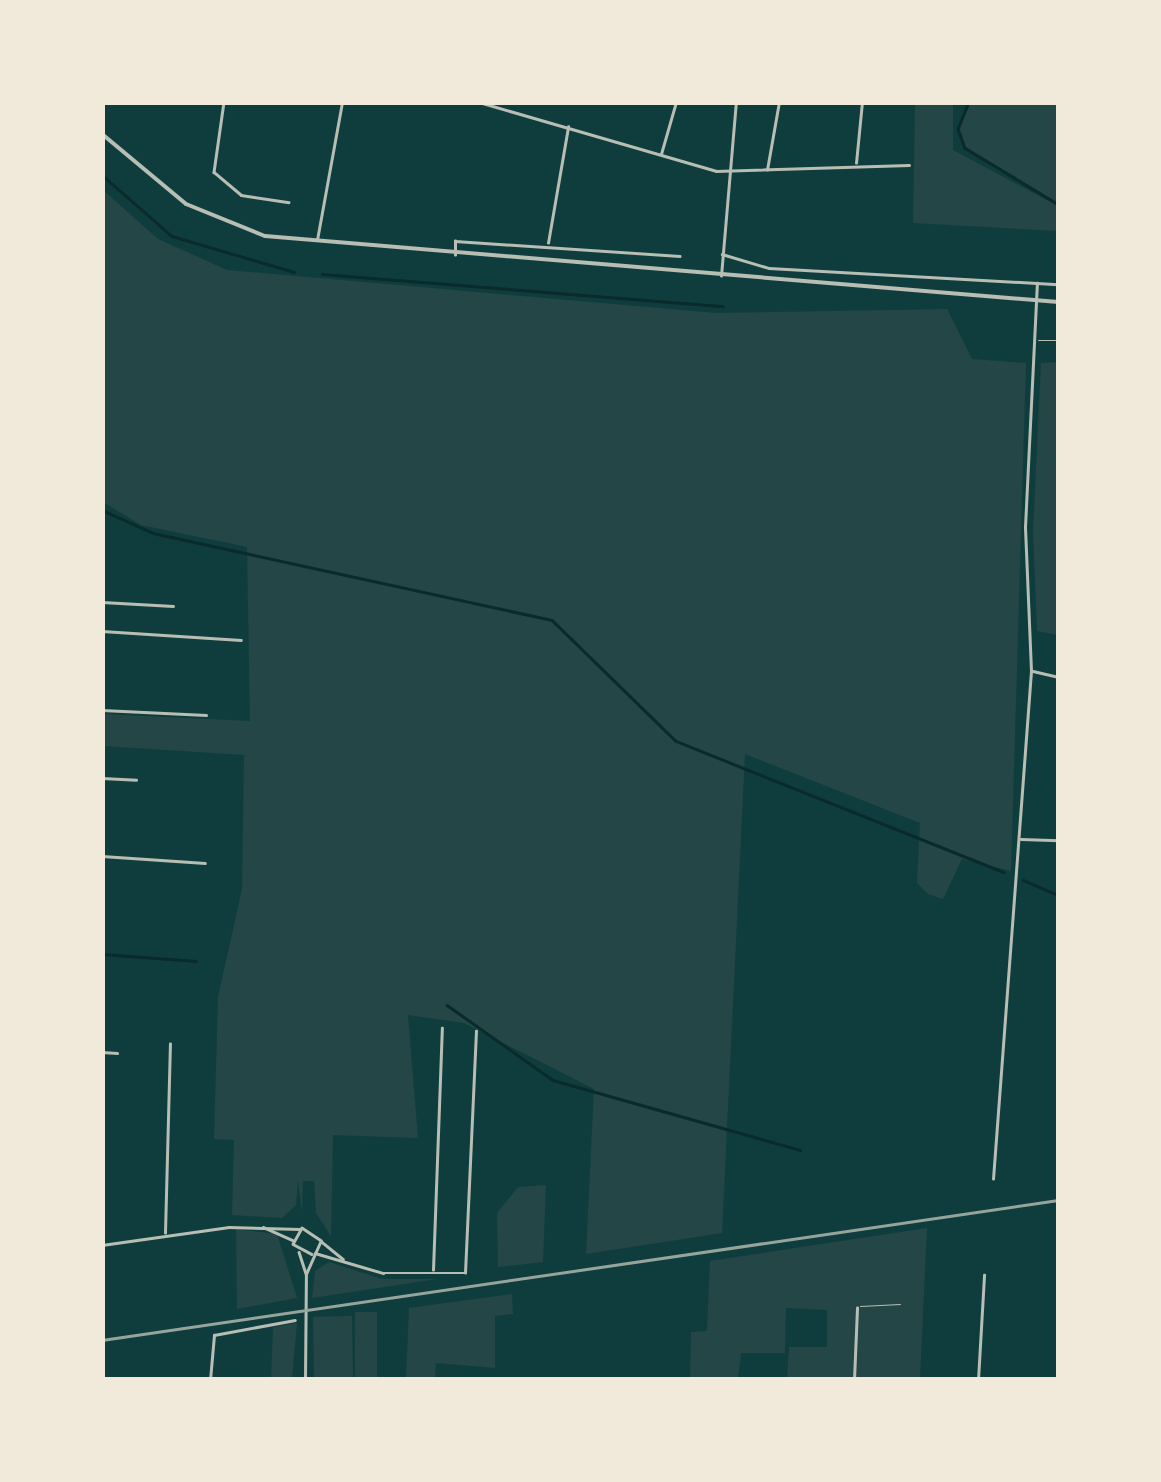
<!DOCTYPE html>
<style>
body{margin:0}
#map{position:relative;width:1161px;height:1482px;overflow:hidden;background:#0f3d3e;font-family:Ubuntu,sans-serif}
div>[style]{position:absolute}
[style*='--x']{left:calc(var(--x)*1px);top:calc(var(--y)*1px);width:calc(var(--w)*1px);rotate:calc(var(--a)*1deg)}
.green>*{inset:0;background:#244646;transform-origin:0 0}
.stream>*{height:2.5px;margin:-1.25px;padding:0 1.25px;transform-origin:1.25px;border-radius:1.25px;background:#0a2a2b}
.service>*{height:1px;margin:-0.5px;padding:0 0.5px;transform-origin:0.5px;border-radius:0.5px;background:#b8beb3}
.minor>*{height:2.5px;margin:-1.25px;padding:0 1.25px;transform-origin:1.25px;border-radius:1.25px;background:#b8beb3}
.tertiary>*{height:4px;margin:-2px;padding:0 2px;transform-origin:2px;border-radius:2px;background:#b8beb3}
.rail>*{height:2.5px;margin:-1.25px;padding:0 1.25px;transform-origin:1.25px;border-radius:1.25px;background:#97a49c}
span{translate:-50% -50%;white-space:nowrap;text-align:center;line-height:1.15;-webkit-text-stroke:8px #f1e9da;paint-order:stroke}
.frame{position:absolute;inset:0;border:105px solid #f1e9da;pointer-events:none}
</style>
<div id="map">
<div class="green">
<div style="clip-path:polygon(915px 103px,953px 103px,953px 150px,1058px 206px,1058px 231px,913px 223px)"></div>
<div style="clip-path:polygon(970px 103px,1058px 103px,1058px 203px,966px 147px,959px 129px)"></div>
<div style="clip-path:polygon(103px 190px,158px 239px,227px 270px,716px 313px,947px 309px,972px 359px,1026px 363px,1011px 871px,962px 859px,943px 899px,928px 894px,917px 883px,920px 823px,745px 754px,722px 1233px,586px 1254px,594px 1089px,464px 1023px,408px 1015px,418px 1138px,333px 1135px,331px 1236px,316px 1213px,314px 1181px,303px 1181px,302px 1212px,298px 1181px,296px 1205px,282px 1218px,232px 1215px,234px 1140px,214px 1139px,218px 997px,242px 889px,244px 755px,103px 746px,102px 714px,250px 721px,247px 547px,141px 525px,103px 502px)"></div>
<div style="clip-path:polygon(1058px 362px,1058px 635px,1037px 631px,1033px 531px,1041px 363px)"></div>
<div style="clip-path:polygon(546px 1185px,543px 1262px,498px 1267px,497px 1213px,518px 1187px)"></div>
<div style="clip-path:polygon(927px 1228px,920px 1379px,787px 1379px,789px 1347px,827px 1347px,827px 1310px,786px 1308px,785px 1353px,741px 1353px,738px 1379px,690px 1380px,691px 1332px,707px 1331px,710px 1261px)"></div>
<div style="clip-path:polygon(236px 1229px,277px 1234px,297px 1298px,237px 1309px)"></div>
<div style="clip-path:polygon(329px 1262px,382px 1279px,437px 1279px,312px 1298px,315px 1271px)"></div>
<div style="clip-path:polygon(512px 1294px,513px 1314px,495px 1316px,495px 1368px,436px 1363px,435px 1379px,406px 1379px,409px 1308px)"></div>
<div style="left:377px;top:1312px;width:67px;height:22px;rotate:90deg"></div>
<div style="left:352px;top:1316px;width:63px;height:39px;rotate:89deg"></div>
<div style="clip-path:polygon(297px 1323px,292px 1379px,271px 1379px,273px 1327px)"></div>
</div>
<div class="stream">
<div style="--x:969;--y:102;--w:29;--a:112"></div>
<div style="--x:958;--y:129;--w:20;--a:70"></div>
<div style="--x:965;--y:148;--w:109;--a:31.1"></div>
<div style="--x:102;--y:175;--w:93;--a:41.1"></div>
<div style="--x:172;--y:236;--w:127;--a:16.4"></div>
<div style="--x:322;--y:274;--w:402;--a:4.6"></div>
<div style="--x:102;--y:510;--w:56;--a:24.3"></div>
<div style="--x:153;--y:533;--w:408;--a:12.3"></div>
<div style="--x:552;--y:620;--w:173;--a:44.3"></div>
<div style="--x:676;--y:741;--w:353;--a:21.8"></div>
<div style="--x:1023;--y:880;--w:38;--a:23"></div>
<div style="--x:102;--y:954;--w:94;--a:4.3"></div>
<div style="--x:447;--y:1005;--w:130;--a:35.3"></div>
<div style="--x:553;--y:1080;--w:257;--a:15.8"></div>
</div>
<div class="service">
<div style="--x:1038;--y:340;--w:20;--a:0"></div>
<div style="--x:860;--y:1306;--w:40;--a:-2.9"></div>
</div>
<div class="minor">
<div style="--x:224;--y:102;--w:71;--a:98.1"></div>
<div style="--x:214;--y:172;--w:35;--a:40"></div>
<div style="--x:241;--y:195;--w:48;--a:8.5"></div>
<div style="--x:479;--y:102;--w:247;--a:16.2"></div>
<div style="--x:716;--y:171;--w:193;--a:-1.8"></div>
<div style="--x:102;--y:103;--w:22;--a:-3"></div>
<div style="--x:661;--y:154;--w:54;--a:-73.9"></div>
<div style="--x:856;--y:163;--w:61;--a:-84.4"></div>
<div style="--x:767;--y:170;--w:69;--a:-80"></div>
<div style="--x:317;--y:240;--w:140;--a:-79.7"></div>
<div style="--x:548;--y:243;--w:118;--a:-80.2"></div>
<div style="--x:722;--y:254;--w:49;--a:16.6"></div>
<div style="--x:769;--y:268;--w:289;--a:3.2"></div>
<div style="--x:455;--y:255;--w:14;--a:-90"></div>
<div style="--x:455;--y:241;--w:225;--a:3.8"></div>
<div style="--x:721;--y:276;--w:175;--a:-85.1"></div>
<div style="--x:102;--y:602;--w:71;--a:3.2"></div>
<div style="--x:102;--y:631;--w:139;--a:3.7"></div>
<div style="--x:1033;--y:671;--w:26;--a:13"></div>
<div style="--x:102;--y:710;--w:104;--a:2.8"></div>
<div style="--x:102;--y:778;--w:34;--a:3"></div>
<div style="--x:1021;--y:839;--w:37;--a:2"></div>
<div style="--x:102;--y:856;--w:103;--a:3.9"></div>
<div style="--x:102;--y:1052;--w:15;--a:4"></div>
<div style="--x:993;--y:1179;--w:509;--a:-85.72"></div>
<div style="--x:1031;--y:671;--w:144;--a:-92.4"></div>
<div style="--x:1025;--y:527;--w:244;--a:-87.2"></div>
<div style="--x:263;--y:1227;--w:32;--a:24"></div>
<div style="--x:165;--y:1233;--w:189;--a:-88.5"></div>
<div style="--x:322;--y:1242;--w:27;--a:39"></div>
<div style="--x:102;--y:1245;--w:128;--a:-8.1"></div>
<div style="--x:229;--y:1227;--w:70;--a:1.6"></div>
<div style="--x:299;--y:1252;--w:22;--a:72"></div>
<div style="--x:315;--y:1253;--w:71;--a:16.4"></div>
<div style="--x:383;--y:1273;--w:82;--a:0"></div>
<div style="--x:465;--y:1273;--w:242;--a:-87.4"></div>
<div style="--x:433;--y:1270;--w:242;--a:-87.9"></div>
<div style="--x:210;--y:1380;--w:45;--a:-84.9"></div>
<div style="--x:214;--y:1335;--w:82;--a:-10.5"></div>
<div style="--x:305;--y:1380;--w:106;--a:-89.5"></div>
<div style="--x:306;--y:1274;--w:36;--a:-66"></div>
<div style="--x:321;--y:1241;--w:23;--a:-146"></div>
<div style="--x:302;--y:1228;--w:18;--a:119"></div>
<div style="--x:293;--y:1244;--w:21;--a:28"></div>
<div style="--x:854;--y:1380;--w:72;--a:-87.6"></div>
<div style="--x:978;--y:1380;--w:105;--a:-86.7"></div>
</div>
<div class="tertiary">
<div style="--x:102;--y:134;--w:109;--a:39.8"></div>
<div style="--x:186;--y:204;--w:85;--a:22.1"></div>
<div style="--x:265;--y:236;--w:796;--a:4.76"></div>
</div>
<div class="rail">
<div style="--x:102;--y:1340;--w:966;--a:-8.33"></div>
</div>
<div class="frame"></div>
</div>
